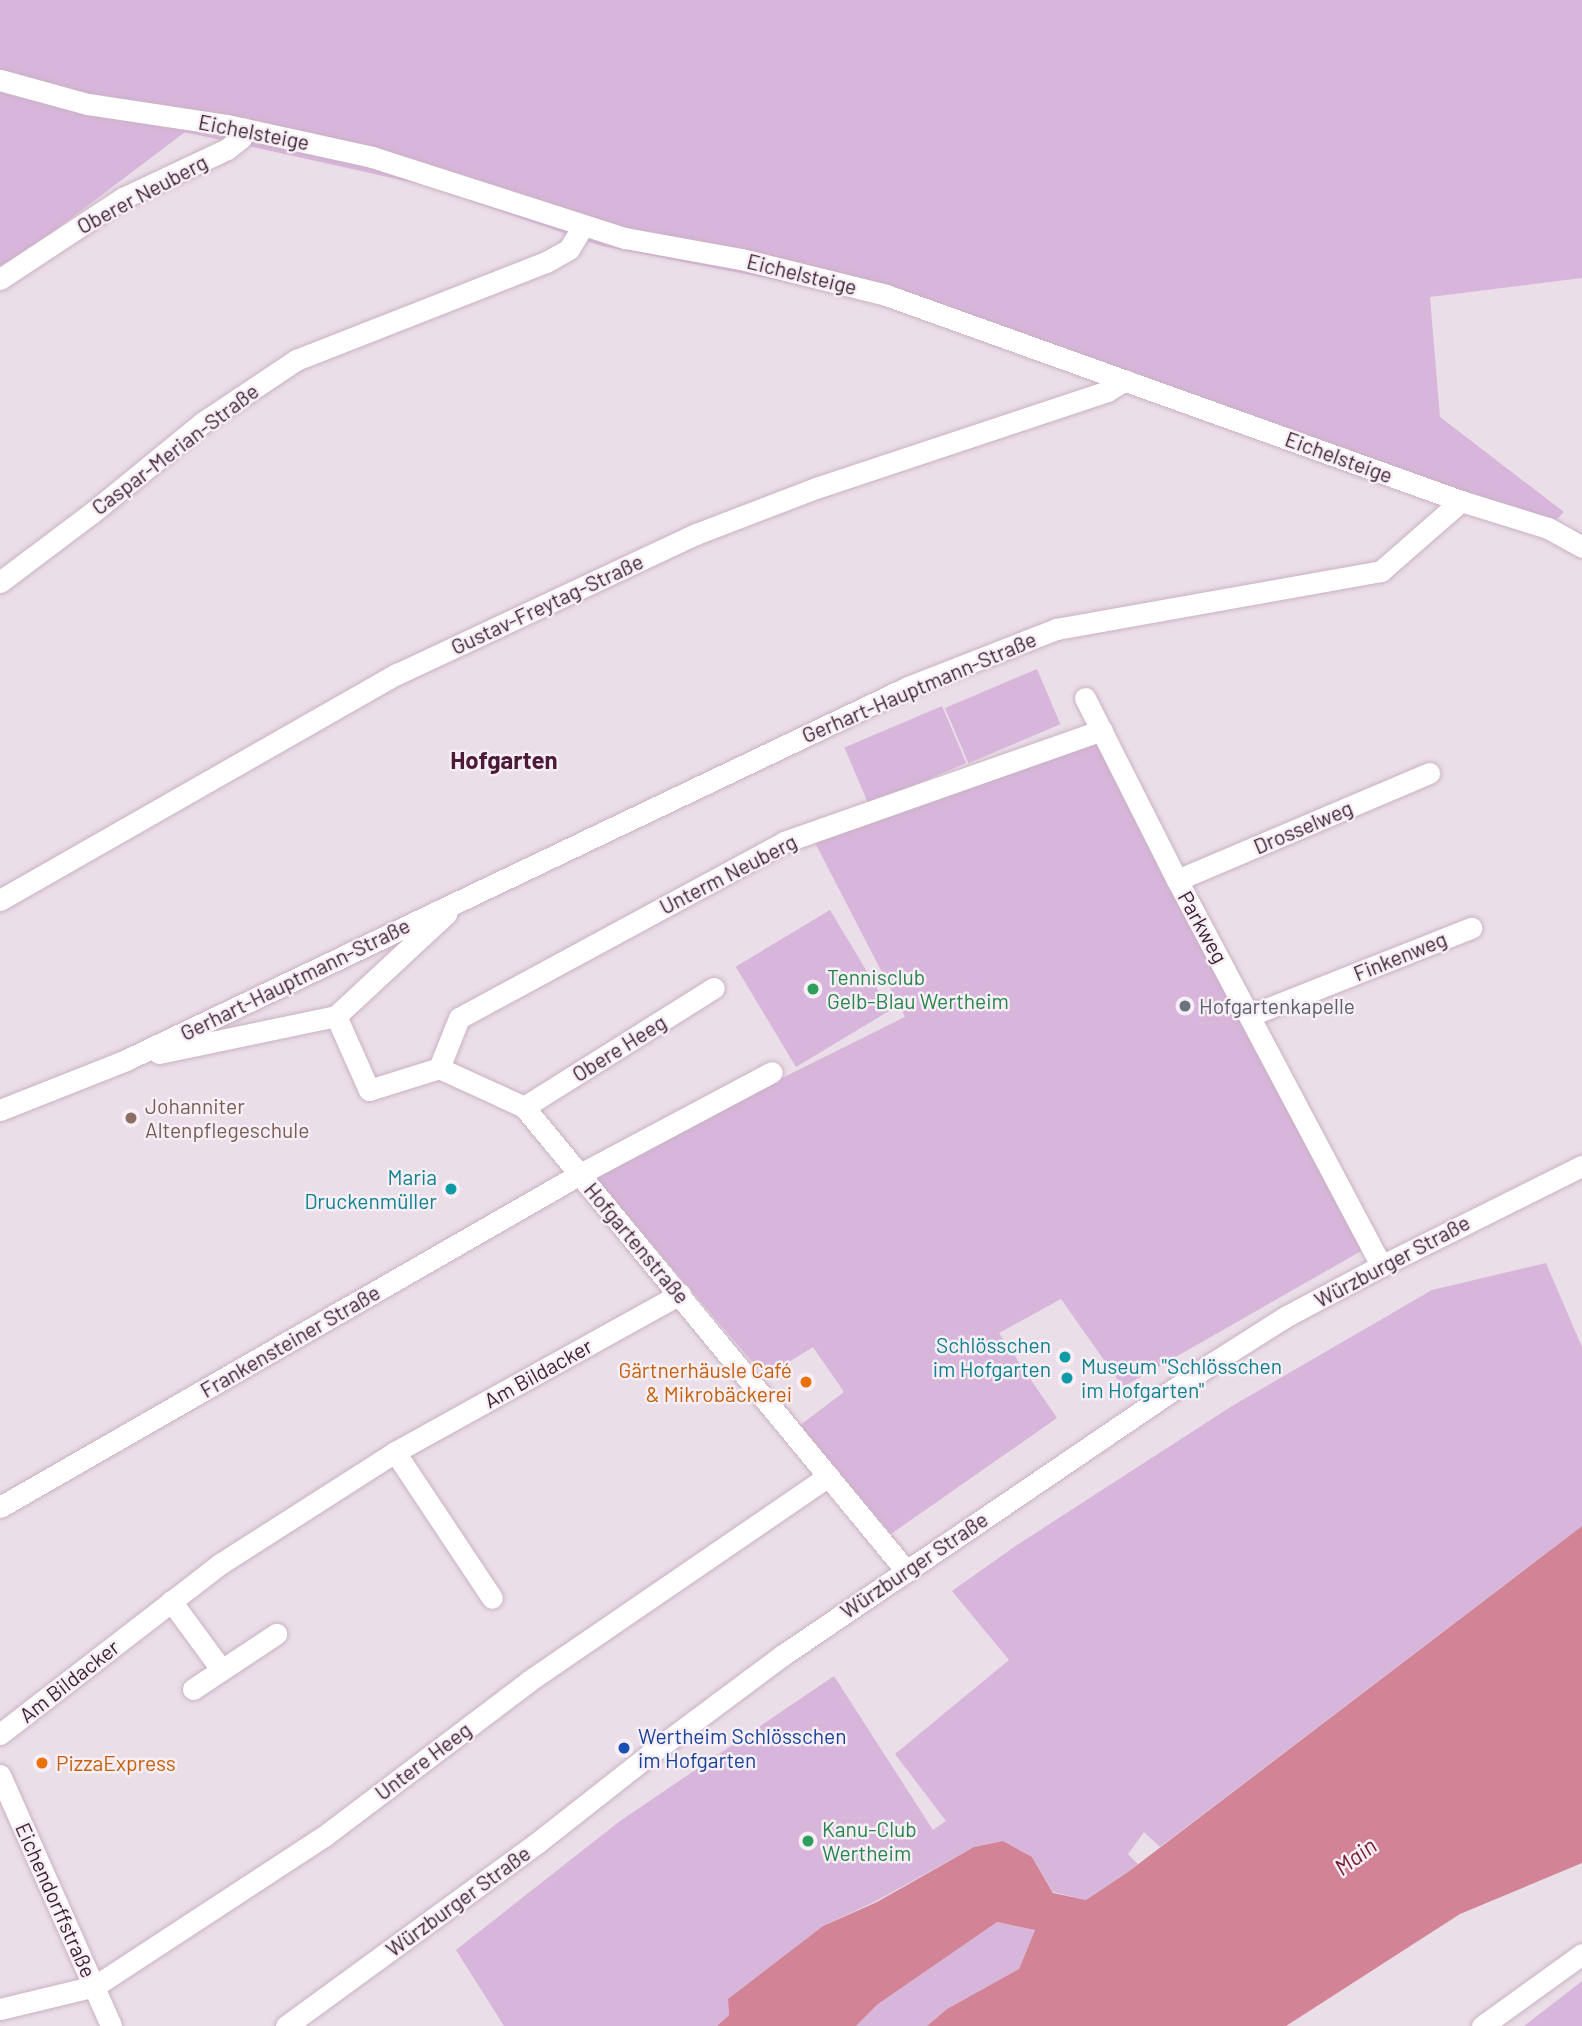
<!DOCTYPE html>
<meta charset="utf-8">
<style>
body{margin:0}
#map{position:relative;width:1582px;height:2026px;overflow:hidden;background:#eadee8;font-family:Barlow,sans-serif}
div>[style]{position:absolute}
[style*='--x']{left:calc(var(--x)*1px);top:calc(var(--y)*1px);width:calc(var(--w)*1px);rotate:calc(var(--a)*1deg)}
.green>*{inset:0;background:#d8b6dc;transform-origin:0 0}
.water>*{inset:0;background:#d28395}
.roads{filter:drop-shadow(0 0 2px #cab1c4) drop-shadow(0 0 2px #cab1c4)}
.street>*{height:21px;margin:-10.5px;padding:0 10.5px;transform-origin:10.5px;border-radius:10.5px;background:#fff}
.secondary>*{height:21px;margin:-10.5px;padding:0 10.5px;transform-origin:10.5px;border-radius:10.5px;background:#fff}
.dots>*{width:19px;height:19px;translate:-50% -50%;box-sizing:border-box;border:4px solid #f7eef6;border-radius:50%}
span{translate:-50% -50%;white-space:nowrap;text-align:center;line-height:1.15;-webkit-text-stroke:5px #f7eef6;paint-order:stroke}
.street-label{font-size:21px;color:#3a1f31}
.leisure-label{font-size:21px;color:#27864d}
.left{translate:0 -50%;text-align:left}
.worship-label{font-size:21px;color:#5b616d}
.education-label{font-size:21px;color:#785e54}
.culture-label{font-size:21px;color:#0d838f}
.right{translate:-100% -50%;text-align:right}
.food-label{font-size:21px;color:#c56008}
.transit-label{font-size:21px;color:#164399}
.water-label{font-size:23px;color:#77182d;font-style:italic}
.quarter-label{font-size:24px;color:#4c1b3a;font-weight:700}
</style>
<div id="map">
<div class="green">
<div style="clip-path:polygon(0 0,1582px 0,1582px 278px,1430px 297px,1440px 417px,1564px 512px,1548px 528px,991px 330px,772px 279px,602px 246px,424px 185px,185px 132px,0 272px)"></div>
<div style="left:1037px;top:669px;width:60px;height:100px;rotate:67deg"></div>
<div style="left:942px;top:706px;width:62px;height:106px;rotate:67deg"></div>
<div style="clip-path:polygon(1102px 730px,1363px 1250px,1123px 1387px,1061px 1299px,999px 1333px,1057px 1418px,891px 1534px,799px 1426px,844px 1392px,813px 1347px,765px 1377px,591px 1173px,905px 1017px,810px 833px)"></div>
<div style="left:830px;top:910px;width:117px;height:110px;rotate:59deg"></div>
<div style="clip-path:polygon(1546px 1263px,1582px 1347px,1582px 1526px,1160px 1847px,1144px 1832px,1128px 1854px,1138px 1864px,1128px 1872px,1086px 1900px,1053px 1892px,1032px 1857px,1003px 1841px,974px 1847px,876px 1901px,823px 1926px,728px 1999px,729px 2015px,717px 2026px,504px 2026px,456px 1950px,620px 1821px,834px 1676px,933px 1830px,946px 1821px,895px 1754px,1009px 1660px,952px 1591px,1017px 1545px,1232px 1406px,1432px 1290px)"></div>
<div style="clip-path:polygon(996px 1922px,1035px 1930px,1019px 1969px,947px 2009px,927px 2026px,856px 2026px,878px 2004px)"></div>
<div style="clip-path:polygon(1582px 1981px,1582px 2026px,1524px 2026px)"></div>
</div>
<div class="water">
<div style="clip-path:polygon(1582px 1526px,1582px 1863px,1460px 1914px,1286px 2026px,927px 2026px,947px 2009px,1019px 1969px,1035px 1930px,997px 1922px,878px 2004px,856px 2026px,717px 2026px,729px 2015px,728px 1999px,823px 1926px,877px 1902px,974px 1847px,1003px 1841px,1032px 1857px,1053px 1893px,1086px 1900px,1128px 1872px)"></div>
</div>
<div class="roads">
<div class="street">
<div style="--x:0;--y:80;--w:91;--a:15.3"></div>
<div style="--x:88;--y:104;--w:141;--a:8.6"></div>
<div style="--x:227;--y:125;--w:148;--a:12.4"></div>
<div style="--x:372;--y:157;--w:266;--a:17.8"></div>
<div style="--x:625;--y:238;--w:118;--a:10.3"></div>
<div style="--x:741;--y:259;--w:149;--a:13.9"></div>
<div style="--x:886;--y:295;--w:611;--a:19.71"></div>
<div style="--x:1461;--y:501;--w:91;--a:17.2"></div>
<div style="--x:1548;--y:528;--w:39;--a:29"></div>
<div style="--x:0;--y:279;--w:147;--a:-33.4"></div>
<div style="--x:123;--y:198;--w:115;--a:-25.2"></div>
<div style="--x:227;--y:149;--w:18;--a:-38"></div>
<div style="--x:241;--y:138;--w:10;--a:-73"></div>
<div style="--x:0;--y:582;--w:116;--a:-37"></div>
<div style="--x:93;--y:512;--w:141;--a:-39.2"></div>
<div style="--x:202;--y:423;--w:113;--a:-33.8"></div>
<div style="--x:296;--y:360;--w:269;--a:-21.4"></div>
<div style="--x:546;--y:262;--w:26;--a:-29"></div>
<div style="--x:569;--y:249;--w:27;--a:-59"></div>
<div style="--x:1085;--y:698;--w:204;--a:63.2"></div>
<div style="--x:1177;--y:880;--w:437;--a:62.1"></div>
<div style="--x:1177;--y:880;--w:274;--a:-23"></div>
<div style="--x:0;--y:900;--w:457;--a:-29.7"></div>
<div style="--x:397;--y:674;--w:330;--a:-25.1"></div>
<div style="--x:696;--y:534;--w:129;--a:-21"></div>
<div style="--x:816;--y:488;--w:307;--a:-18.4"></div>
<div style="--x:1107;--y:391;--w:21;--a:-31"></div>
<div style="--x:1251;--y:1015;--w:237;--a:-21.6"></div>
<div style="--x:336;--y:1016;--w:81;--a:66"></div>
<div style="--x:369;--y:1090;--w:73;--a:-17.4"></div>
<div style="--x:439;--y:1068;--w:94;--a:24.6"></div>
<div style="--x:524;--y:1107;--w:602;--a:50.52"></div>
<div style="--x:159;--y:1053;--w:181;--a:-11.8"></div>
<div style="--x:336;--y:1016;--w:151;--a:-42.9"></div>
<div style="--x:439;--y:1068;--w:54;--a:-68.2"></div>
<div style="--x:459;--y:1018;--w:370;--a:-28.4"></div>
<div style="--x:784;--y:842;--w:337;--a:-19.4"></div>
<div style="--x:524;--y:1107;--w:224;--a:-32.1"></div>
<div style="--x:0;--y:1110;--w:136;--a:-21.6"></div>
<div style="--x:126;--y:1060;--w:866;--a:-25.5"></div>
<div style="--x:908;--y:687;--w:159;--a:-21.4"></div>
<div style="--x:1056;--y:629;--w:330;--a:-10.1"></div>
<div style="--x:1381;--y:571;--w:106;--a:-41.2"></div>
<div style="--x:395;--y:1452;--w:175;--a:56.4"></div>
<div style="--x:0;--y:1507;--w:669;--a:-29.86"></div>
<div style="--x:580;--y:1174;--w:217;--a:-28"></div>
<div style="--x:171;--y:1601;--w:84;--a:53.7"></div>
<div style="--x:193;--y:1689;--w:100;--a:-33.5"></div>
<div style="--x:0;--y:1734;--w:278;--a:-37.7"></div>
<div style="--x:220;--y:1564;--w:208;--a:-32.6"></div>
<div style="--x:395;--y:1452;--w:326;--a:-29"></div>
<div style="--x:0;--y:1775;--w:274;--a:66.1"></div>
<div style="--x:0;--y:2009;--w:98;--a:-13.6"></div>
<div style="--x:95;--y:1986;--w:272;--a:-33.2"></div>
<div style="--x:323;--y:1837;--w:258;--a:-37.1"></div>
<div style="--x:529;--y:1681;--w:363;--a:-34.4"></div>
<div style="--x:1482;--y:2026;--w:123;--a:-35.8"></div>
</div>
<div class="secondary">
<div style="--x:286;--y:2026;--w:311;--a:-36.1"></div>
<div style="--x:537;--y:1843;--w:144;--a:-38.2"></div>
<div style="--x:650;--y:1754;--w:166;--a:-36.7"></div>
<div style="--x:783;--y:1655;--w:518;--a:-34.21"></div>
<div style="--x:1211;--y:1364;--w:88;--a:-32.4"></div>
<div style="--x:1285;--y:1317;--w:109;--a:-28"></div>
<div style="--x:1381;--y:1266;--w:225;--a:-26.5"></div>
</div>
</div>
<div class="dots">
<div style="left:813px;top:989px;background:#2e9e5b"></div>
<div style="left:1185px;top:1006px;background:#6b7280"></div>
<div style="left:131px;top:1118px;background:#8d6e63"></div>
<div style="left:451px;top:1189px;background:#0f9aa8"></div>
<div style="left:1065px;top:1357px;background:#0f9aa8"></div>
<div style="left:1067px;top:1378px;background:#0f9aa8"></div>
<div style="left:806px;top:1382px;background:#e8710a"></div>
<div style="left:624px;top:1748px;background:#1a4fb4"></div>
<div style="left:42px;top:1763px;background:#e8710a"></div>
<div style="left:808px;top:1841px;background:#2e9e5b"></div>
</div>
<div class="street-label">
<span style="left:254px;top:132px;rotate:11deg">Eichelsteige</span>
<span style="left:142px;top:194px;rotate:-28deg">Oberer Neuberg</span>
<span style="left:802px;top:274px;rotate:14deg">Eichelsteige</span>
<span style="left:175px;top:449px;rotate:-37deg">Caspar-Merian-Straße</span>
<span style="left:1339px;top:457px;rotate:20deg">Eichelsteige</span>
<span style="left:547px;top:604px;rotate:-25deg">Gustav-Freytag-Straße</span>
<span style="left:919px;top:687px;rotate:-23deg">Gerhart-Hauptmann-Straße</span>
<span style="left:1303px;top:827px;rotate:-23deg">Drosselweg</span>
<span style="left:728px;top:874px;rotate:-27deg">Unterm Neuberg</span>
<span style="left:1203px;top:927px;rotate:61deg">Parkweg</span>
<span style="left:1400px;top:956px;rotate:-22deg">Finkenweg</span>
<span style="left:295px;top:979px;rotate:-26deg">Gerhart-Hauptmann-Straße</span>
<span style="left:619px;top:1048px;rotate:-32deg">Obere Heeg</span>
<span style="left:637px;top:1243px;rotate:50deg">Hofgartenstraße</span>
<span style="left:1392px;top:1261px;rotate:-28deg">Würzburger Straße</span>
<span style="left:290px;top:1341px;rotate:-30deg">Frankensteiner Straße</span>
<span style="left:538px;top:1373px;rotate:-29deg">Am Bildacker</span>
<span style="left:914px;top:1565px;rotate:-34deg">Würzburger Straße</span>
<span style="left:69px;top:1681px;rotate:-38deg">Am Bildacker</span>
<span style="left:423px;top:1761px;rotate:-37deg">Untere Heeg</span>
<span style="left:56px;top:1900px;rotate:66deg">Eichendorffstraße</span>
<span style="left:458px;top:1901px;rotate:-36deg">Würzburger Straße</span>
</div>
<div class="leisure-label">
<span class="left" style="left:827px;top:989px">Tennisclub<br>Gelb-Blau Wertheim</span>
<span class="left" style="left:822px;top:1841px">Kanu-Club<br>Wertheim</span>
</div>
<div class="worship-label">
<span class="left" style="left:1199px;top:1006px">Hofgartenkapelle</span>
</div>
<div class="education-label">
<span class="left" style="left:145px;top:1118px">Johanniter<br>Altenpflegeschule</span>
</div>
<div class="culture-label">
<span class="right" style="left:437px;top:1189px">Maria<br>Druckenmüller</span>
<span class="right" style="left:1051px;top:1357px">Schlösschen<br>im Hofgarten</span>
<span class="left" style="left:1081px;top:1378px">Museum "Schlösschen<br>im Hofgarten"</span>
</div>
<div class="food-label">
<span class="right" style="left:792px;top:1382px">Gärtnerhäusle Café<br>&amp; Mikrobäckerei</span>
<span class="left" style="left:56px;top:1763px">PizzaExpress</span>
</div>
<div class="transit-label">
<span class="left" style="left:638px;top:1748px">Wertheim Schlösschen<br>im Hofgarten</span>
</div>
<div class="water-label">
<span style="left:1355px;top:1856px;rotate:-37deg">Main</span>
</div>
<div class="quarter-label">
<span style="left:504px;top:760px">Hofgarten</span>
</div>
</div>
